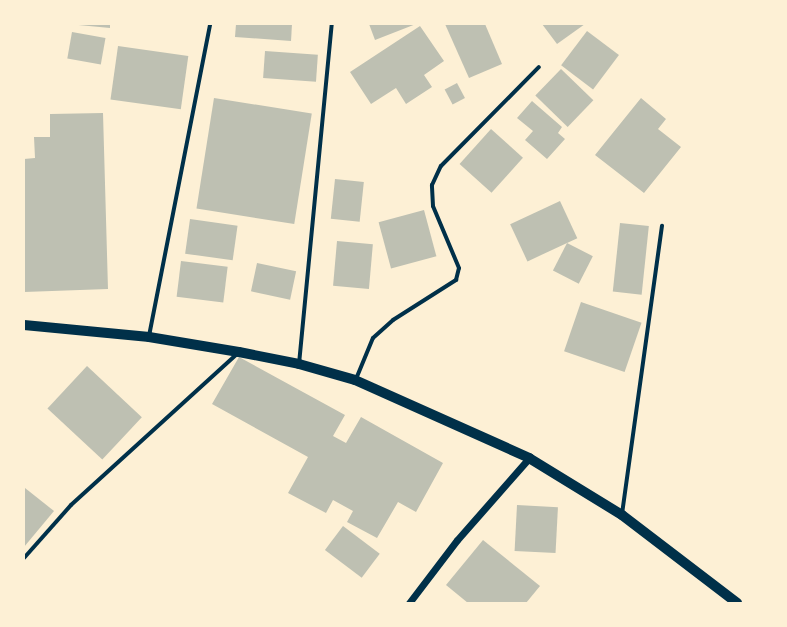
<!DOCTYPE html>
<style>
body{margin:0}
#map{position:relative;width:787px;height:627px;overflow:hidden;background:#fdf0d5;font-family:Lora,serif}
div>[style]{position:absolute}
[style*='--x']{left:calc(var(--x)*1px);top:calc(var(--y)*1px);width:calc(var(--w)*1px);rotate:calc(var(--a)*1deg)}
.building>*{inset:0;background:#bec0b2;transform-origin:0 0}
.minor>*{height:4px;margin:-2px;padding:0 2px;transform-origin:2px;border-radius:2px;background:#003049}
.tertiary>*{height:7px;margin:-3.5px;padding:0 3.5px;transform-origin:3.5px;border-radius:3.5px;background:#003049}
.primary>*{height:10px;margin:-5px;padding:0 5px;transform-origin:5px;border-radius:5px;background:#003049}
span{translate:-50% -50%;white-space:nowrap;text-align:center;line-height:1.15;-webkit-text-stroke:3.5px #fdf0d5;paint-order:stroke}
.frame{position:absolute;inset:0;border:25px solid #fdf0d5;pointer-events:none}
</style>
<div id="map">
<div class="building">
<div style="clip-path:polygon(68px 24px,110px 24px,110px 28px)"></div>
<div style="clip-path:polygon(236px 24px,292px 24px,291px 41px,235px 37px)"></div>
<div style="clip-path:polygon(369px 24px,416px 24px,375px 40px)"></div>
<div style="clip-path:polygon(445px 24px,485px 24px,502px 64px,469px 78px)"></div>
<div style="clip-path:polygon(542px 24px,585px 24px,557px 44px)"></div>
<div style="clip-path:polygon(420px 26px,444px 61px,424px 75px,432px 87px,406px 104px,396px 88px,371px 104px,350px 72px)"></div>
<div style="left:587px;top:31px;width:40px;height:43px;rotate:37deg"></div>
<div style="left:72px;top:32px;width:34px;height:27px;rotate:10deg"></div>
<div style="left:118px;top:46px;width:71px;height:54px;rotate:8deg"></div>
<div style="left:265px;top:51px;width:53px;height:27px;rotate:4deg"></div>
<div style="left:561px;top:69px;width:45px;height:37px;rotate:44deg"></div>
<div style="left:457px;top:83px;width:17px;height:14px;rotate:62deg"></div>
<div style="left:214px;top:98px;width:99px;height:112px;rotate:9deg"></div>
<div style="clip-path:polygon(641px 98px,666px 119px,658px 129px,681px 147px,644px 193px,595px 155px)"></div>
<div style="clip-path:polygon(532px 101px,562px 127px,558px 133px,565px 139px,547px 159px,525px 140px,533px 131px,517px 118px)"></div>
<div style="clip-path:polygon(103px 113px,108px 289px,24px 292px,24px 159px,35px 158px,34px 137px,50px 137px,50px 114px)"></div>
<div style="left:491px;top:129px;width:43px;height:47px;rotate:42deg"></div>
<div style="left:335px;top:179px;width:29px;height:40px;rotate:6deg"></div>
<div style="left:560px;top:201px;width:41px;height:55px;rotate:65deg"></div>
<div style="left:424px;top:210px;width:48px;height:47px;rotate:75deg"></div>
<div style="left:190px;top:219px;width:48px;height:35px;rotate:8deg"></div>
<div style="left:620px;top:223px;width:29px;height:69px;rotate:6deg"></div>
<div style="left:337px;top:241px;width:36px;height:45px;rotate:5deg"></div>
<div style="left:567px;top:243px;width:29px;height:31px;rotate:27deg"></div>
<div style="left:181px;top:261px;width:47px;height:36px;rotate:7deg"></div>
<div style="left:257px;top:263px;width:40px;height:29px;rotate:12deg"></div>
<div style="left:581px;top:302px;width:64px;height:52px;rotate:19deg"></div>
<div style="clip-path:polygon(239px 357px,345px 415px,333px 436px,346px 443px,361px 417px,443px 463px,416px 512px,398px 502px,377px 538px,347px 522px,353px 511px,333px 500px,326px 513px,288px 493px,308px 457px,212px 404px)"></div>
<div style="left:87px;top:366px;width:75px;height:58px;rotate:43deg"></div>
<div style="clip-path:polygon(25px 488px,54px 511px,24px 547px,24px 489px)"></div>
<div style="left:517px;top:505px;width:41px;height:46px;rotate:3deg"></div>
<div style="left:343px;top:526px;width:46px;height:30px;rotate:37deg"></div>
<div style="clip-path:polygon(483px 540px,540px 586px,526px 603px,468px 603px,446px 585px)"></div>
</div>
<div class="minor">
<div style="--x:149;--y:336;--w:318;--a:-78.9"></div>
<div style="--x:299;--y:364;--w:342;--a:-84.5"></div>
<div style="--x:356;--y:379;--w:44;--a:-67.5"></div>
<div style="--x:373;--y:338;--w:27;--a:-42"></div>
<div style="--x:393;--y:320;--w:75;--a:-32.4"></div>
<div style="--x:456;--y:280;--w:12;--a:-76"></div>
<div style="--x:459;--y:268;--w:67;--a:-112.8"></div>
<div style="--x:433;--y:206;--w:21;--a:-93"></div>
<div style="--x:432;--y:185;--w:21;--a:-65"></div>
<div style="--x:441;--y:166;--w:139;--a:-45.3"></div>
<div style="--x:622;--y:514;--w:291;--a:-82.1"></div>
<div style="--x:24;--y:558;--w:71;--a:-48.4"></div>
<div style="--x:71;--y:505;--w:224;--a:-42.3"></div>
</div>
<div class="tertiary">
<div style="--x:409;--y:603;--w:79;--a:-52.7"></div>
<div style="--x:457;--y:540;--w:109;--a:-48.7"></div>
</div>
<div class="primary">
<div style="--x:24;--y:325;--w:126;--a:5.5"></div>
<div style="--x:149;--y:337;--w:91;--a:9.5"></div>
<div style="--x:239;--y:352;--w:61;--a:11.3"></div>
<div style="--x:299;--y:364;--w:58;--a:15.9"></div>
<div style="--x:355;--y:380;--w:191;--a:24.1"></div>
<div style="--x:529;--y:458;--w:109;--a:31.5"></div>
<div style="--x:622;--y:515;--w:145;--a:37.4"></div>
</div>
<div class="frame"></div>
</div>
